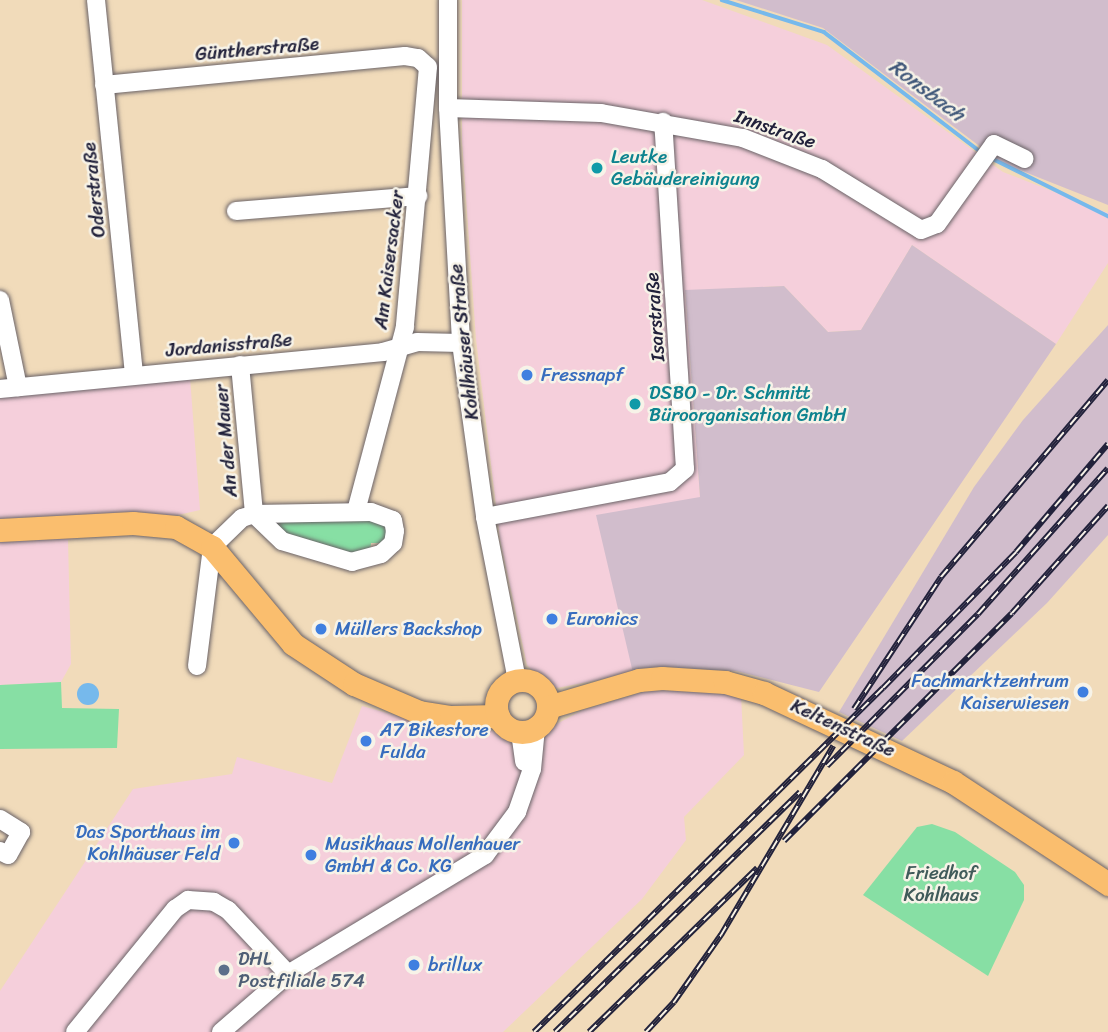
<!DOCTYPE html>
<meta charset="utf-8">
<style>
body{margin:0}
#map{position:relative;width:1108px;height:1032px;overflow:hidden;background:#f1dbba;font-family:Sriracha,sans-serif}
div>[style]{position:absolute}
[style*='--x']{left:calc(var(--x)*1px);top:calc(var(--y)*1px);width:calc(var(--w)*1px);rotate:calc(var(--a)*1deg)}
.built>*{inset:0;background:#f5cfdb}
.industrial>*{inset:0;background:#d1bdcc}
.green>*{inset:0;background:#87dfa4}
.water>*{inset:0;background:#76b9ec}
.round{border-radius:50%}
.stream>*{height:3.5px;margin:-1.75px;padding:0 1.75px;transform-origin:1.75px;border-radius:1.75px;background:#76b9ec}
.roads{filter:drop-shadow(0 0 2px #6a6367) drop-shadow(0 0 2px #6a6367)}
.minor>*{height:18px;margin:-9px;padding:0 9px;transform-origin:9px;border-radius:9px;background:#fff}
.major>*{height:23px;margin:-11.5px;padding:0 11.5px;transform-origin:11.5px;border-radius:11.5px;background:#fabe6e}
.major>.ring{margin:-11.5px;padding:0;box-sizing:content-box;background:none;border:23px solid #fabe6e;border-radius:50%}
.rail>*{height:6px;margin-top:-3px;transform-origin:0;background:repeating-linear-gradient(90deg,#f7f3e8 0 10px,#22223b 0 20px);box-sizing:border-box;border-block:2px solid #22223b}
.dots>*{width:19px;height:19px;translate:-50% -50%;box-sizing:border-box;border:4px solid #f7f3e8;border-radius:50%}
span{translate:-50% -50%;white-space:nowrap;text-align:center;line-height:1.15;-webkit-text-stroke:5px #f7f3e8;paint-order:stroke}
.street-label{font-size:19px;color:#22223b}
.culture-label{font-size:19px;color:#0d838f}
.left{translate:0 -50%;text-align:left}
.shop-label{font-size:19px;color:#366cbe}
.right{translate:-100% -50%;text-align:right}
.park-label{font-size:19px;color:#405b5a}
.service-label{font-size:19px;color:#4e5e75}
.water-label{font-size:21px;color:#3f5779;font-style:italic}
</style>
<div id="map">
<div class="built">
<div style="clip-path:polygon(462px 0,702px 0,827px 45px,1003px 172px,1108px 213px,1108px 263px,1056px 344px,912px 245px,861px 330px,828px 332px,784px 286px,685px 291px,700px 497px,633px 673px,557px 688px,543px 682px,527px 665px,500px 539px,476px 339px,462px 141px)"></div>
<div style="clip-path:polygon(189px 364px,200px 510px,68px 540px,71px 664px,61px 682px,0 685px,0 385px)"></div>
<div style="clip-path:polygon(689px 687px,741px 695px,744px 755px,684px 817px,686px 840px,642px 899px,503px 1032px,0 1032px,0 991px,133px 789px,232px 774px,237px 757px,332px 783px,362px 706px,445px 729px,489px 729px,511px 741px,542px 742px,549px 728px,583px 710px,653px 689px)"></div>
</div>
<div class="industrial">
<div style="clip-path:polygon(736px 0,1108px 0,1108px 205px,1002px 163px,823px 28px)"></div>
<div style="clip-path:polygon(912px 245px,1056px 344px,819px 692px,736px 671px,650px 668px,633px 673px,596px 515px,700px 497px,685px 290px,784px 286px,828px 332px,861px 330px)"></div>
<div style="clip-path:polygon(1108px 325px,1108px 535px,1047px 603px,902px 741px,839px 712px,974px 487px,1023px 420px)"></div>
</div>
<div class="green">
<div style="clip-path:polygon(339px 518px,389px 522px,384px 543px,371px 543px,370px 554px,350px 556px,280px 533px,276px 520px)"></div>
<div style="clip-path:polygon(61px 682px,62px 708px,119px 709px,117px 748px,0 749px,0 685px)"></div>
<div style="clip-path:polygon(932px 824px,955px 832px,1015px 872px,1024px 885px,1024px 900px,988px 976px,863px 895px,917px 827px)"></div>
</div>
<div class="water">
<div class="round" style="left:77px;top:683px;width:22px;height:22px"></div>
</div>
<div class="stream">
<div style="--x:722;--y:0;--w:107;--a:17.4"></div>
<div style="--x:824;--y:32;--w:198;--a:37.4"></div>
<div style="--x:991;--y:158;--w:131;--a:26.4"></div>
</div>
<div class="roads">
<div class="minor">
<div style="--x:96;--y:0;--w:377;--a:84.2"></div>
<div style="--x:448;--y:0;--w:108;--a:90"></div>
<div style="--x:448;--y:108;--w:235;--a:86.8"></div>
<div style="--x:461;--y:343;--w:176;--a:82.1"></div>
<div style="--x:485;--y:517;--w:166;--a:78.9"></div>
<div style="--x:104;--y:85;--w:302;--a:-5.5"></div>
<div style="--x:405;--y:56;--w:13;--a:9"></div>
<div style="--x:418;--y:58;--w:13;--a:42"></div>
<div style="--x:428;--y:67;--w:261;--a:95.1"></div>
<div style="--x:405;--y:327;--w:190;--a:104.9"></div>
<div style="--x:448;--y:108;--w:153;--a:1.9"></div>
<div style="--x:601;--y:113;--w:144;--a:10"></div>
<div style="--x:743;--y:138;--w:85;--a:21.4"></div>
<div style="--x:822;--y:169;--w:116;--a:31.6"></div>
<div style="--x:921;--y:230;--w:17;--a:-21"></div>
<div style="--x:937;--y:224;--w:98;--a:-54.5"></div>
<div style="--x:994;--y:144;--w:34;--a:26"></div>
<div style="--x:236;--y:211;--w:183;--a:-4.7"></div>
<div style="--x:0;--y:300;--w:89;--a:78.3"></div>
<div style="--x:240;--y:365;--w:150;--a:84.6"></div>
<div style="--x:0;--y:389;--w:385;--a:-5.5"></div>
<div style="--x:383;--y:352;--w:35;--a:-16"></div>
<div style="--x:417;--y:342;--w:44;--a:1.3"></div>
<div style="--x:485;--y:517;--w:188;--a:-10.7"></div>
<div style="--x:670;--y:482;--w:20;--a:-41"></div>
<div style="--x:685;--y:469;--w:348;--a:-93.6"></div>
<div style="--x:197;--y:666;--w:120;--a:-82.8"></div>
<div style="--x:212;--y:547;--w:42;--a:-44"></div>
<div style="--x:242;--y:518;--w:13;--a:-18"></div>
<div style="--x:254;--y:514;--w:117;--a:-1"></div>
<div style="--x:371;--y:512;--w:23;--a:20"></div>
<div style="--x:393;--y:520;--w:11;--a:80"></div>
<div style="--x:395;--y:531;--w:12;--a:99"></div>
<div style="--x:393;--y:543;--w:16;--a:137"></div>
<div style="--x:381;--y:554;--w:30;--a:165"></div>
<div style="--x:352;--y:562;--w:73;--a:-163.3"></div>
<div style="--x:282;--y:541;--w:39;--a:-136"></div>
<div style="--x:520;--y:732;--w:30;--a:82"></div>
<div style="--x:0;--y:819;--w:25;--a:32"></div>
<div style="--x:21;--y:832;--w:26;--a:119"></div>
<div style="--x:8;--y:855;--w:9;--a:-153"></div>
<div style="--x:75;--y:1032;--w:159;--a:-50.9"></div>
<div style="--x:175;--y:909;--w:16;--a:-35"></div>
<div style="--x:188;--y:900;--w:26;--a:4"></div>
<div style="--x:214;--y:902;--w:16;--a:30"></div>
<div style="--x:228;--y:910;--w:88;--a:46.8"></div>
<div style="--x:221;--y:1032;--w:89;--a:-40.9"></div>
<div style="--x:288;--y:974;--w:230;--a:-31.1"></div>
<div style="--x:485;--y:855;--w:54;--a:-53.3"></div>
<div style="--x:517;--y:812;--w:46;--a:-70.8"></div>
<div style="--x:532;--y:769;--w:41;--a:-84.4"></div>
</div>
<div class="major">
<div style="--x:0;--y:530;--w:133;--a:-3"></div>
<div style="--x:133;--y:523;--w:43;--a:5.3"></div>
<div style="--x:176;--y:527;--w:41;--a:29.1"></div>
<div style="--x:212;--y:547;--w:126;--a:50.1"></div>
<div style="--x:293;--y:644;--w:73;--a:33.3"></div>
<div style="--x:354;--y:684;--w:71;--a:23.3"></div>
<div style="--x:419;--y:712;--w:32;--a:9"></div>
<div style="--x:451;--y:717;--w:47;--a:-1.2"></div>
<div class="ring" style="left:496px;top:680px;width:29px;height:29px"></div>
<div style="--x:548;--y:707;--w:95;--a:-16.5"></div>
<div style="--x:639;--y:680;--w:23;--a:-5"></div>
<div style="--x:662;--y:678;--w:63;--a:3.6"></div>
<div style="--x:725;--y:682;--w:41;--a:15.8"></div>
<div style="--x:764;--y:693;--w:209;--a:25.2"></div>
<div style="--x:953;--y:782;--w:186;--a:33.3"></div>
</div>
</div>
<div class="rail">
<div style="--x:854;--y:709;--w:158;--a:-56.6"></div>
<div style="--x:941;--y:577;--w:258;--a:-49.7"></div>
<div style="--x:827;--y:766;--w:214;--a:-45.2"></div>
<div style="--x:978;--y:614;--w:195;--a:-48.3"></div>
<div style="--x:784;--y:841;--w:322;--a:-45"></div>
<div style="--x:1012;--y:613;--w:144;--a:-48.1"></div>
<div style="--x:534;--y:1032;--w:490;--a:-44.6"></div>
<div style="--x:883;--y:688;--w:190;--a:-45.6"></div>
<div style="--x:1016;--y:552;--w:142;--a:-49.6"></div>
<div style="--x:555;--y:1032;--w:343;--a:-44.4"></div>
<div style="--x:589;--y:1032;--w:235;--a:-44.3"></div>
<div style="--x:646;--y:1032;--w:41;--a:-47"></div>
<div style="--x:674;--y:1002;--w:82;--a:-55"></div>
<div style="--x:721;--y:935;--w:220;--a:-59.3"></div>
</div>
<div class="dots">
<div style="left:597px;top:168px;background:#0f9aa8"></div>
<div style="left:527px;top:375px;background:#3f7fe0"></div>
<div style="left:635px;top:404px;background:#0f9aa8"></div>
<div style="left:552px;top:619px;background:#3f7fe0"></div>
<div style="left:321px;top:629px;background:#3f7fe0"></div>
<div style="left:1083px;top:692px;background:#3f7fe0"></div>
<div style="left:366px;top:741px;background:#3f7fe0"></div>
<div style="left:234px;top:843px;background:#3f7fe0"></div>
<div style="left:311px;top:855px;background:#3f7fe0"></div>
<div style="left:414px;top:965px;background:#3f7fe0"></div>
<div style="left:224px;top:970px;background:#5c6f8a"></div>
</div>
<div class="street-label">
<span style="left:257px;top:49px;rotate:-5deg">Güntherstraße</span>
<span style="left:775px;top:129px;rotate:19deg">Innstraße</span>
<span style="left:94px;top:190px;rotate:-96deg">Oderstraße</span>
<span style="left:389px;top:260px;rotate:-83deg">Am Kaisersacker</span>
<span style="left:655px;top:317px;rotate:-94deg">Isarstraße</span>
<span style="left:464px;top:342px;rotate:-96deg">Kohlhäuser Straße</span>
<span style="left:229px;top:345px;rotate:-5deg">Jordanisstraße</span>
<span style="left:226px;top:441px;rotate:-95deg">An der Mauer</span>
<span style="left:843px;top:728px;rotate:25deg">Keltenstraße</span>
</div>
<div class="culture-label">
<span class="left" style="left:611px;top:168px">Leutke<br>Gebäudereinigung</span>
<span class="left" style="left:649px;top:404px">DSBO - Dr. Schmitt<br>Büroorganisation GmbH</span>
</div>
<div class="shop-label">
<span class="left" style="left:541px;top:375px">Fressnapf</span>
<span class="left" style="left:566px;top:619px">Euronics</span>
<span class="left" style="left:335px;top:629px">Müllers Backshop</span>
<span class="right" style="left:1069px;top:692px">Fachmarktzentrum<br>Kaiserwiesen</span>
<span class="left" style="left:380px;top:741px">A7 Bikestore<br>Fulda</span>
<span class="right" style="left:220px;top:843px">Das Sporthaus im<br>Kohlhäuser Feld</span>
<span class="left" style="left:325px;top:855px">Musikhaus Mollenhauer<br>GmbH &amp; Co. KG</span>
<span class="left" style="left:428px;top:965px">brillux</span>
</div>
<div class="park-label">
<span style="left:941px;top:884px">Friedhof<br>Kohlhaus</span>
</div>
<div class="service-label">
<span class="left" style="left:238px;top:970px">DHL<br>Postfiliale 574</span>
</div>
<div class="water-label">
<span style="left:927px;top:90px;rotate:37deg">Ronsbach</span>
</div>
</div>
